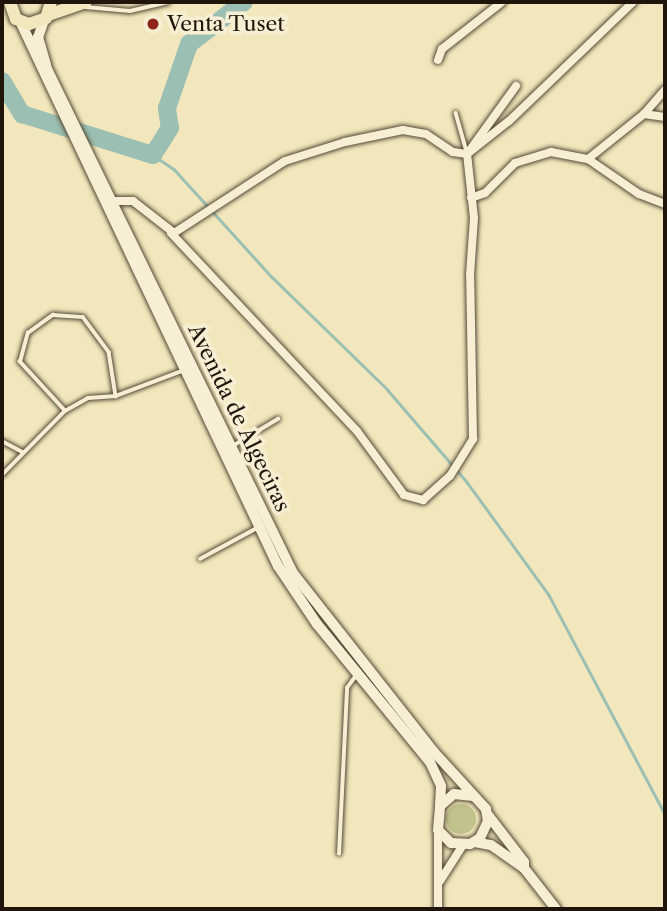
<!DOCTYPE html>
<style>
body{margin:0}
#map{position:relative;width:667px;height:911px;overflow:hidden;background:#f2e7bc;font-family:"Libre Caslon Text",serif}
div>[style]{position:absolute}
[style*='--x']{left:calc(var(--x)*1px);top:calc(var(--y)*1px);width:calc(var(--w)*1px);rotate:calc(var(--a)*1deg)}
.green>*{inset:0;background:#c1c38c}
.round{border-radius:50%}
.stream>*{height:2.5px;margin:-1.25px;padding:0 1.25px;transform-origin:1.25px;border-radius:1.25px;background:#9bbfb2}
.river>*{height:18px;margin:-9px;padding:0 9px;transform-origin:9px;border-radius:9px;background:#9bbfb2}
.roads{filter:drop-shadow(0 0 2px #544a36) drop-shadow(0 0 2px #544a36)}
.service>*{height:3.5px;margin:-1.75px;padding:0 1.75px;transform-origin:1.75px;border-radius:1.75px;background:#f7efd3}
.minor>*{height:8px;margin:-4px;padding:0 4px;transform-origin:4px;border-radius:4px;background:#f7efd3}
.tertiary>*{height:10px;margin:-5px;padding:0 5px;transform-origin:5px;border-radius:5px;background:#f7efd3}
.trunk>*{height:12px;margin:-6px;padding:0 6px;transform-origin:6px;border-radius:6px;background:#f2e7bc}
.dots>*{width:19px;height:19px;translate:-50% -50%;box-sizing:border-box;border:4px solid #f7efd3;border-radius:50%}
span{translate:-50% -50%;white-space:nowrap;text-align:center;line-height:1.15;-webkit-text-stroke:7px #f7efd3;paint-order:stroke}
.poi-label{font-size:21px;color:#20150a}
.left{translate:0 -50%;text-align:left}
.street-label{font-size:21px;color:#20150a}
.frame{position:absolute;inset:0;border:4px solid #20150a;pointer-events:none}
</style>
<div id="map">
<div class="green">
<div class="round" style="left:446px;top:804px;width:30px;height:30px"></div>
</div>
<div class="stream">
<div style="--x:153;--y:155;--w:25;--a:34"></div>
<div style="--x:174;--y:169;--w:146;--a:47.8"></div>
<div style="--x:272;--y:277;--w:161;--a:44.2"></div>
<div style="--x:387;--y:389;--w:123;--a:49.3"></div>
<div style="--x:467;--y:482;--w:140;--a:54"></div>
<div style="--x:549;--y:595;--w:248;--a:62.1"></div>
</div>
<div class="river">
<div style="--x:2;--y:81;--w:39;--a:59"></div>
<div style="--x:22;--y:114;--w:137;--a:17.4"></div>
<div style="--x:153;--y:155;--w:32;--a:-58"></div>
<div style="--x:170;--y:128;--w:20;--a:-99"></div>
<div style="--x:167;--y:108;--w:68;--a:-71"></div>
<div style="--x:189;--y:44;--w:69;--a:-37.4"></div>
</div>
<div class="roads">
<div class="service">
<div style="--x:86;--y:7;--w:44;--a:5.2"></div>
<div style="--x:130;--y:11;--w:39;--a:-13"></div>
<div style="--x:456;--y:113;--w:41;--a:74.2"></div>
<div style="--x:65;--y:411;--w:67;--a:-132.6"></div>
<div style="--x:20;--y:362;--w:30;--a:-75"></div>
<div style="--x:28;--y:333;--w:31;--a:-36"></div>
<div style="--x:53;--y:315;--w:30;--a:4"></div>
<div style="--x:83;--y:317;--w:44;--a:53.4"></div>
<div style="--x:109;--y:352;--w:45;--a:81"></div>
<div style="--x:2;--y:441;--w:24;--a:28"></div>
<div style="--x:231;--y:447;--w:55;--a:-30.8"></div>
<div style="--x:2;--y:475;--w:90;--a:-45.5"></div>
<div style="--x:65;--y:411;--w:26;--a:-29"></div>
<div style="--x:88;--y:398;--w:28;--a:-4"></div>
<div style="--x:116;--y:396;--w:71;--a:-20.7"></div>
<div style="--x:200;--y:559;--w:65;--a:-28.5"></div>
<div style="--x:339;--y:854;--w:166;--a:-87.2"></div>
<div style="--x:347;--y:688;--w:17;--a:-54"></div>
</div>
<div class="minor">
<div style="--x:438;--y:60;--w:12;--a:-70"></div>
<div style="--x:442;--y:49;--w:76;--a:-38.1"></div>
<div style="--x:644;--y:114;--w:32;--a:-49"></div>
<div style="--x:588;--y:159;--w:72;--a:-38.8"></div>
<div style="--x:644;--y:114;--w:21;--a:8"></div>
<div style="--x:471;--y:198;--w:15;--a:-20"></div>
<div style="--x:485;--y:193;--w:42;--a:-45"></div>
<div style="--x:515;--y:163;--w:38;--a:-17"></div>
<div style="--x:551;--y:152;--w:38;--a:11"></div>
<div style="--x:588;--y:159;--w:62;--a:34.5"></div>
<div style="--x:639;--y:194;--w:28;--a:21"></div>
<div style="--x:113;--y:201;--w:20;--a:0"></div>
<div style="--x:133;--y:201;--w:52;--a:38"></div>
<div style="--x:174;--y:233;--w:132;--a:-33"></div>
<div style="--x:285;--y:161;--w:63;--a:-17.6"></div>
<div style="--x:345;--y:142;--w:59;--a:-11.7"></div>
<div style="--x:403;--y:130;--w:23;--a:10"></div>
<div style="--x:426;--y:134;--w:32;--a:34"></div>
<div style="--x:453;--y:152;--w:14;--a:8"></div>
<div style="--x:467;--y:154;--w:53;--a:-38.2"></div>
<div style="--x:509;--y:121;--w:172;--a:-43.8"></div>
<div style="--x:171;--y:233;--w:272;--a:46.8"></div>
<div style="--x:357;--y:431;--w:79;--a:53.7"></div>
<div style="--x:404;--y:495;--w:20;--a:15"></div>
<div style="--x:423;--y:500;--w:36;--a:-42"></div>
<div style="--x:450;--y:476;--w:44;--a:-58.1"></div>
<div style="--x:473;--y:439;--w:164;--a:-91"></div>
<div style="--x:470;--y:275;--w:57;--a:-86"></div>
<div style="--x:474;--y:218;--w:64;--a:-96.2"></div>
<div style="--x:467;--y:154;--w:84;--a:-54.2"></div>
<div style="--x:440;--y:881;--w:43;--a:-57.4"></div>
<div style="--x:438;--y:909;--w:79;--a:-90"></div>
</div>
<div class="tertiary">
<div style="--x:44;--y:20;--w:18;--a:109"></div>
<div style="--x:38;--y:37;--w:35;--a:74"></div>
<div style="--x:48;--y:71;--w:559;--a:63.99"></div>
<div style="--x:293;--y:573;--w:228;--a:51.8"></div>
<div style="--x:434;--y:752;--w:77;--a:47.6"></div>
<div style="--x:486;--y:809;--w:12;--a:81"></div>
<div style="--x:488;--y:821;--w:19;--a:115"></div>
<div style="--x:480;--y:838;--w:12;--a:149"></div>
<div style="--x:470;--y:844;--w:19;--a:-177"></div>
<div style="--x:451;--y:843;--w:18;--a:-135"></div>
<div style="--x:438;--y:830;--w:24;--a:-85"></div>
<div style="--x:440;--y:806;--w:18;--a:-41"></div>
<div style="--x:454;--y:794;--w:19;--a:6"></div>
<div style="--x:20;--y:21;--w:603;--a:64.67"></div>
<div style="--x:278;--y:566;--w:70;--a:56.1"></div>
<div style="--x:317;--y:624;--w:178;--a:50.7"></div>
<div style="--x:430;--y:762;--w:26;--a:65"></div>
<div style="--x:441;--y:786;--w:19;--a:93"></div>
<div style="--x:488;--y:815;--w:59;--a:52.5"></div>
<div style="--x:524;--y:862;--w:6;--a:90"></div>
<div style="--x:475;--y:842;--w:16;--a:11"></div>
<div style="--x:491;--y:845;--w:40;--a:34.9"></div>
<div style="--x:524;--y:868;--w:52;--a:52"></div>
</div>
<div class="trunk">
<div style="--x:10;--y:2;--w:18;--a:71"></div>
<div style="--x:16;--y:19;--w:14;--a:21"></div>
<div style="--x:29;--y:24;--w:18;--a:-19"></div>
<div style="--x:46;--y:18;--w:17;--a:-73"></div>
<div style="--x:48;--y:15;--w:40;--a:-18.9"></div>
</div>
</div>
<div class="dots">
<div style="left:153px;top:24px;background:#8f2418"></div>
</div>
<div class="poi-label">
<span class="left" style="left:167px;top:24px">Venta Tuset</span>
</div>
<div class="street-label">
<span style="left:239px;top:418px;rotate:64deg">Avenida de Algeciras</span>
</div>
<div class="frame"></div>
</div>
